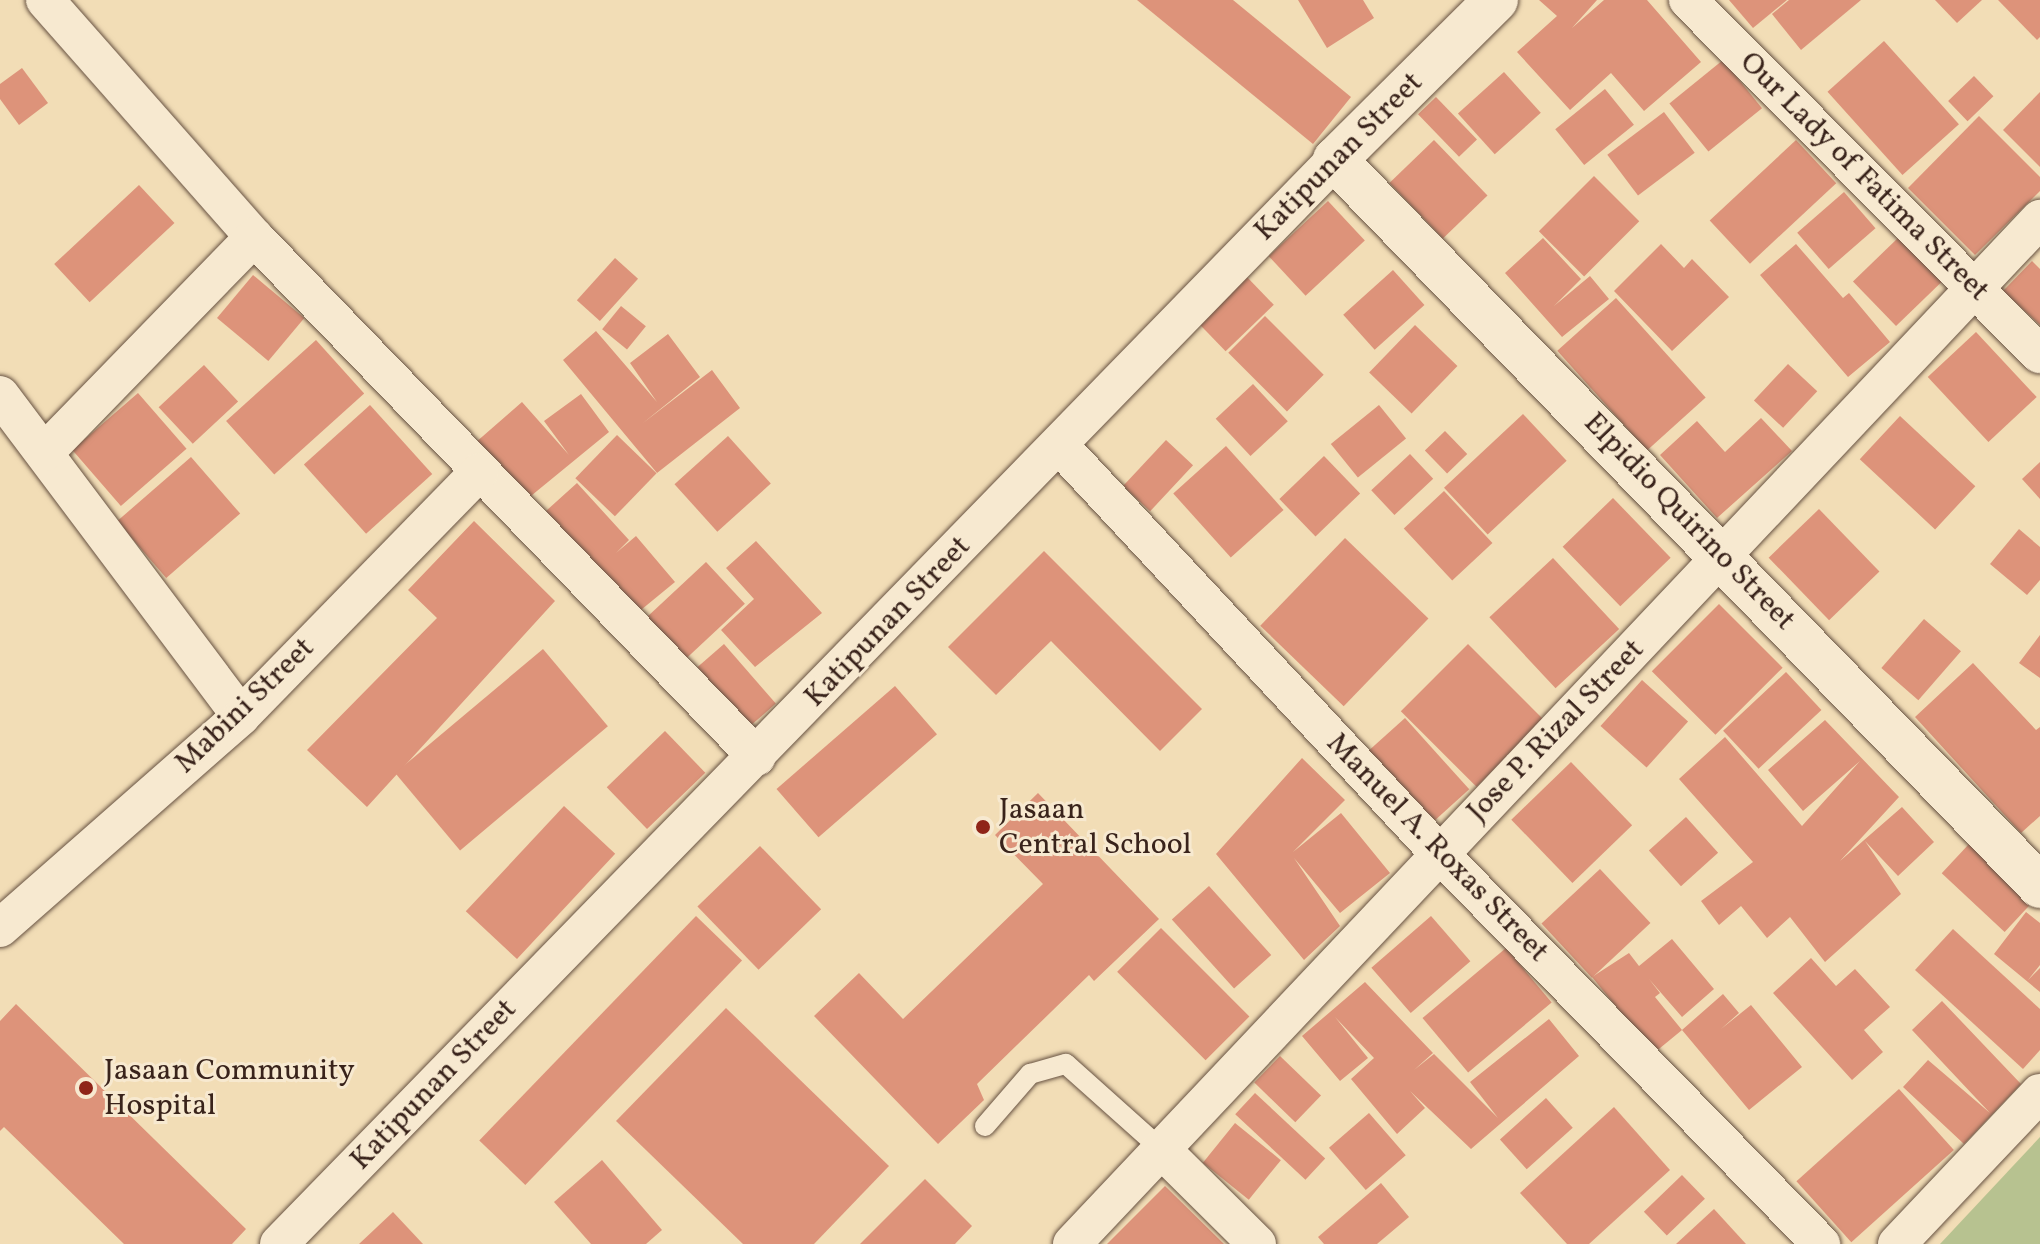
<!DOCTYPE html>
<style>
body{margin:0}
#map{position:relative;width:2040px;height:1244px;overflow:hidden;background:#f2ddb6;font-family:Vollkorn,serif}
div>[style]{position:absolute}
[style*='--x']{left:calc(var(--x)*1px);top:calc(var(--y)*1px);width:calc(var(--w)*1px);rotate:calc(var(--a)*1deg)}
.green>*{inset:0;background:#b7c290}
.building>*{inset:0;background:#dd937a;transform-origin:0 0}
.roads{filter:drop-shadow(0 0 2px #675242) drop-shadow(0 0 2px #675242)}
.service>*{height:20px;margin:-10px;padding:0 10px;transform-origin:10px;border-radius:10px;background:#f7e9d0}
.minor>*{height:38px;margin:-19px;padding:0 19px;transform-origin:19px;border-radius:19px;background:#f7e9d0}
.tertiary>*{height:44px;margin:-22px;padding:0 22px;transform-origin:22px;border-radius:22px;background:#f7e9d0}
.dots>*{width:22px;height:22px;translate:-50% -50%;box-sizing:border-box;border:4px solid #f7e9d0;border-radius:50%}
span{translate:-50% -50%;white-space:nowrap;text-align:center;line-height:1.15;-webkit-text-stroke:6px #f7e9d0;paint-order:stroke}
.street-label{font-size:30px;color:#39231b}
.poi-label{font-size:30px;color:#39231b}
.left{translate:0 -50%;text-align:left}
</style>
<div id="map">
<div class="green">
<div style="clip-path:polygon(2040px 1137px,2040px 1244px,1940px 1244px)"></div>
</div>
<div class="building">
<div style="clip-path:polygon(1137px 0,1233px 0,1351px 97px,1313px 144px)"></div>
<div style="clip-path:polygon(1298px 0,1363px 0,1374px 18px,1327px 48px)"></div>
<div style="clip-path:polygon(1539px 0,1597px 0,1572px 28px,1604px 0,1647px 0,1701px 62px,1644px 111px,1611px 73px,1570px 110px,1517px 52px,1557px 16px)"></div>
<div style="clip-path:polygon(1729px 0,1787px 0,1753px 28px)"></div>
<div style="clip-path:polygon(1789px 0,1861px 0,1801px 50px,1772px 14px)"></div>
<div style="clip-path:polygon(1935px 0,1982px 0,1957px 23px)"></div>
<div style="clip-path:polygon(1998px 0,2040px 0,2040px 37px,2037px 40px)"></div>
<div style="left:1884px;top:41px;width:112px;height:76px;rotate:48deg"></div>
<div style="left:1723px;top:60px;width:62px;height:69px;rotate:51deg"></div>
<div style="clip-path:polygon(22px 68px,48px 103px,19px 125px,0 99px,0 84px)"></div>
<div style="left:1504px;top:72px;width:55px;height:62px;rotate:48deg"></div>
<div style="left:1974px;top:76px;width:28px;height:36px;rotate:46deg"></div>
<div style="left:1605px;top:89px;width:46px;height:64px;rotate:51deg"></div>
<div style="clip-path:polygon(2040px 92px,2040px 167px,2003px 130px)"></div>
<div style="left:1436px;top:97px;width:59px;height:25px;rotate:46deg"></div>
<div style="left:1664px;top:112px;width:51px;height:71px;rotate:53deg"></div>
<div style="clip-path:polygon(1979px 116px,2040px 177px,2040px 191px,1975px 255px,1908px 188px)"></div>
<div style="left:1434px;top:140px;width:77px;height:62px;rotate:46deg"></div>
<div style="left:1796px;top:140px;width:59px;height:118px;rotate:47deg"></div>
<div style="left:1594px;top:176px;width:64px;height:78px;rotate:45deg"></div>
<div style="left:139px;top:185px;width:52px;height:116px;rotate:47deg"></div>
<div style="left:1844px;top:192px;width:48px;height:62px;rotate:49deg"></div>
<div style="left:1328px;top:201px;width:54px;height:81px;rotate:47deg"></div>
<div style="left:1899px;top:237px;width:62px;height:64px;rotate:46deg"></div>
<div style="clip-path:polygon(1543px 238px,1581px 279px,1554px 306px,1590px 276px,1609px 299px,1562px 337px,1505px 273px)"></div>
<div style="clip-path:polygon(1661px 244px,1684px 268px,1692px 259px,1729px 297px,1672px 351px,1614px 291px)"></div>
<div style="clip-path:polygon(1796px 244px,1843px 298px,1849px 293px,1890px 342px,1848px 377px,1760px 275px)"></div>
<div style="left:615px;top:258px;width:31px;height:57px;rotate:42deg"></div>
<div style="clip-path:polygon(2032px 261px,2040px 269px,2040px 325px,2003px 291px)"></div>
<div style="left:1393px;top:270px;width:47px;height:67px;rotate:48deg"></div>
<div style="left:253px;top:275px;width:67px;height:56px;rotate:40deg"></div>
<div style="left:1246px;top:276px;width:40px;height:67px;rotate:46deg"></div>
<div style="left:1616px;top:298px;width:134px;height:79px;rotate:48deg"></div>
<div style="left:621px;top:306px;width:32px;height:30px;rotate:39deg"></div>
<div style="left:1265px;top:316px;width:83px;height:52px;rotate:45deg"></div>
<div style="left:1415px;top:325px;width:59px;height:66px;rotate:44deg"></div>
<div style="clip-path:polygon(596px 331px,657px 402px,630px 363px,668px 334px,700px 377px,643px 423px,712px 370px,740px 408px,657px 473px,563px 360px)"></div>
<div style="left:1976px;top:332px;width:89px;height:66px;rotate:47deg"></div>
<div style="left:316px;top:340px;width:72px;height:121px;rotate:48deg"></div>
<div style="left:1788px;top:364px;width:40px;height:50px;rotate:43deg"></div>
<div style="left:204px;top:365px;width:50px;height:62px;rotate:47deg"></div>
<div style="left:1253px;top:384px;width:51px;height:51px;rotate:47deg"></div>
<div style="left:138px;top:393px;width:74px;height:87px;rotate:49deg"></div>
<div style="clip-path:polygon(581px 394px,609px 432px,526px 500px,475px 443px,522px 402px,569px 455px,544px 421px)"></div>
<div style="left:370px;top:405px;width:93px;height:89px;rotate:48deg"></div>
<div style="left:1379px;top:405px;width:43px;height:62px;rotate:51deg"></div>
<div style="left:1523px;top:414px;width:64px;height:108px;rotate:47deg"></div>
<div style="left:1900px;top:416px;width:103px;height:59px;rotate:43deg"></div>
<div style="clip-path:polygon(1761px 418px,1792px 451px,1717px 518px,1660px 455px,1697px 421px,1725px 452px)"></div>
<div style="left:1445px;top:431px;width:32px;height:28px;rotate:46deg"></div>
<div style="left:617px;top:435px;width:55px;height:60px;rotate:44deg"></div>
<div style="left:728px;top:436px;width:64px;height:72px;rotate:48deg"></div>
<div style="left:1166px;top:440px;width:37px;height:63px;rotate:43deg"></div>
<div style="left:1226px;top:446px;width:86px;height:71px;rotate:48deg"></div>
<div style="left:1410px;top:454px;width:34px;height:53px;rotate:47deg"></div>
<div style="left:1324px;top:456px;width:52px;height:62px;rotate:46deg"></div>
<div style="left:191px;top:457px;width:75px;height:98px;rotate:49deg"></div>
<div style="clip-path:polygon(2040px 462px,2040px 499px,2022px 479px)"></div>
<div style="clip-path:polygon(577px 483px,629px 540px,616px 553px,636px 536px,675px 582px,636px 614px,546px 511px)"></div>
<div style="left:1444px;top:491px;width:71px;height:55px;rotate:47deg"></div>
<div style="left:1613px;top:498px;width:83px;height:70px;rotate:46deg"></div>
<div style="left:1819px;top:509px;width:87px;height:70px;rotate:46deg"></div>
<div style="clip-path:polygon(474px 521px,555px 601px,367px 807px,307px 750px,437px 618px,408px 590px)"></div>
<div style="clip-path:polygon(2019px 529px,2040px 547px,2040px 580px,2027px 595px,1990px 564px)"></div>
<div style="left:1345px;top:538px;width:116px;height:122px;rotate:44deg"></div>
<div style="clip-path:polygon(756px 541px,822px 613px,755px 667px,721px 630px,754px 599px,726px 568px)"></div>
<div style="clip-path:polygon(1044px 551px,1202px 709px,1160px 751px,1051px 641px,996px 695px,948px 647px)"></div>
<div style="left:1553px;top:558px;width:97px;height:87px;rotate:47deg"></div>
<div style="left:706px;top:562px;width:57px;height:81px;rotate:47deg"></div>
<div style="left:1719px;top:604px;width:90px;height:95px;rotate:45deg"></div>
<div style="left:1924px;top:619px;width:49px;height:65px;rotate:41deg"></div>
<div style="clip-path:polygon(2040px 635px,2040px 678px,2019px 663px)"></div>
<div style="left:724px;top:644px;width:79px;height:35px;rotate:49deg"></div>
<div style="left:1468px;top:644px;width:107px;height:95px;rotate:45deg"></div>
<div style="left:543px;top:649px;width:101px;height:193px;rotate:50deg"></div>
<div style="clip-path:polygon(1973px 663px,2036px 730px,2040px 727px,2040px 816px,2021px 833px,1915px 717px)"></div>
<div style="left:1786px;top:672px;width:52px;height:86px;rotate:47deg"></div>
<div style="left:1642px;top:680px;width:62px;height:62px;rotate:42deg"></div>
<div style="left:895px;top:686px;width:64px;height:157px;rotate:49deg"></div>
<div style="left:1405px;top:718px;width:96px;height:52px;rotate:48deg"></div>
<div style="clip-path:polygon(1825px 720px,1899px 797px,1840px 861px,1902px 807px,1934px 842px,1898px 876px,1865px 841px,1901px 894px,1825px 962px,1790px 917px,1767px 938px,1741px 906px,1719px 925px,1701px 901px,1753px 862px,1679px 779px,1725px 737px,1802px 826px,1860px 761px,1803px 811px,1768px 770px)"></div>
<div style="left:665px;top:731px;width:58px;height:81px;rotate:46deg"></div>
<div style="clip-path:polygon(1302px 758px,1345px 800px,1293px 852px,1341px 813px,1390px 873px,1340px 913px,1294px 858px,1340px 926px,1304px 960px,1216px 854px)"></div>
<div style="left:1571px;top:762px;width:88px;height:83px;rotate:46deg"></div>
<div style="clip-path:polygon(1038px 793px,1159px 919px,1094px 981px,1089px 975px,977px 1084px,984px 1100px,938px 1144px,814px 1016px,859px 973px,903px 1019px,1043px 884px,995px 835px)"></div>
<div style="left:564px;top:806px;width:70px;height:144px;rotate:43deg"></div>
<div style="left:1686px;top:817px;width:48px;height:50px;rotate:48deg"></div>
<div style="left:1969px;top:844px;width:86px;height:40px;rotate:43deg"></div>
<div style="left:760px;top:846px;width:88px;height:87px;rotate:46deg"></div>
<div style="left:1600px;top:869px;width:74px;height:80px;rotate:47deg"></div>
<div style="left:1209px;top:886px;width:93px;height:50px;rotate:48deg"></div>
<div style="clip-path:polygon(2026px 912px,2040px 923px,2040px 965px,2028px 980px,2040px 968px,2040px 992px,1994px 954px)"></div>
<div style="left:696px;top:916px;width:64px;height:312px;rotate:44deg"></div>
<div style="left:1431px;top:916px;width:60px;height:79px;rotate:49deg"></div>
<div style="left:1161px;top:928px;width:125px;height:62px;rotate:45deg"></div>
<div style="clip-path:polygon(1953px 929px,2040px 1009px,2040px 1050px,2023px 1069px,1915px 970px)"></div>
<div style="clip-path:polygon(1672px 939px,1714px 989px,1682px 1017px,1649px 979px,1660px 993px,1655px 997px,1682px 1030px,1723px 994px,1739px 1013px,1721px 1029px,1751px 1005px,1802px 1067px,1749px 1110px,1682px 1030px,1654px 1053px,1592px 977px,1629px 953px,1639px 966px)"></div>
<div style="left:1506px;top:948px;width:71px;height:109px;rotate:50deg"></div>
<div style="clip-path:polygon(1811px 958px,1836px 986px,1855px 969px,1890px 1007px,1864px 1030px,1883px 1052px,1852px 1080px,1773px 993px)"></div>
<div style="clip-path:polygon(1365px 982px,1433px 1053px,1414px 1070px,1434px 1054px,1498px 1118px,1470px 1082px,1549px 1019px,1579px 1056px,1471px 1149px,1410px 1091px,1425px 1108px,1397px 1134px,1351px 1079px,1374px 1058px,1335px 1017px,1368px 1058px,1340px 1081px,1302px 1036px)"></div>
<div style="clip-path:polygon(1942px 1001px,2021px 1084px,1964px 1144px,1903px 1087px,1928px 1060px,1990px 1113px,1912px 1030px)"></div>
<div style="clip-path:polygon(16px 1004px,246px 1229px,232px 1244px,124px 1244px,4px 1127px,0 1131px,0 1021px)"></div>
<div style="clip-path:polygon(726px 1008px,889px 1166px,814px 1244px,743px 1244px,616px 1121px)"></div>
<div style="left:1280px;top:1056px;width:57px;height:37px;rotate:44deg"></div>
<div style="left:1899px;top:1089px;width:82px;height:138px;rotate:48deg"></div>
<div style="left:1255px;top:1093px;width:96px;height:29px;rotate:43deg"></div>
<div style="left:1546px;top:1098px;width:40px;height:62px;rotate:48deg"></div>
<div style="clip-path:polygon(1614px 1107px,1670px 1170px,1589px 1244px,1567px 1244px,1520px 1193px)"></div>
<div style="left:1369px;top:1113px;width:56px;height:53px;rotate:49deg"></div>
<div style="left:1235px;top:1123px;width:59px;height:51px;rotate:39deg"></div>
<div style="clip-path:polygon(602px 1160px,662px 1230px,646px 1244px,591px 1244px,554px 1202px)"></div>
<div style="left:1682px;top:1175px;width:33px;height:53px;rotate:46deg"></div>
<div style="clip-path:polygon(925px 1179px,972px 1226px,955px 1244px,860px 1244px)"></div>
<div style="clip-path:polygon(1381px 1183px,1409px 1217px,1377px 1244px,1324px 1244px,1318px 1237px)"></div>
<div style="clip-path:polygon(1165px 1186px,1224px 1244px,1107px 1244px)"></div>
<div style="clip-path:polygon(1714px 1209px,1746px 1244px,1676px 1244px)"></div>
<div style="clip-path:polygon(393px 1212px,423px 1244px,359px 1244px)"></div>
</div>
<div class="roads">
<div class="service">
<div style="--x:985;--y:1126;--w:69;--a:-49.1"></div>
<div style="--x:1030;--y:1074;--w:37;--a:-16"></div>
<div style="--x:1066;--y:1064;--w:127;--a:41.8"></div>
</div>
<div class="minor">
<div style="--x:45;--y:0;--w:316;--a:48.6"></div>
<div style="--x:254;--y:237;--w:723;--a:45.95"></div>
<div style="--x:1688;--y:0;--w:499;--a:45.2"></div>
<div style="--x:0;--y:395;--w:401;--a:53.1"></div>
<div style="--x:1059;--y:445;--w:558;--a:47.04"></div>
<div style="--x:1439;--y:853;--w:547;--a:45.67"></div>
<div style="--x:45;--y:452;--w:300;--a:-45.8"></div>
<div style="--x:0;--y:928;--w:321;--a:-41.3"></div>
<div style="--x:241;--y:716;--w:341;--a:-45.7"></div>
<div style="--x:1161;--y:1149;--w:135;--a:44.7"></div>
<div style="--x:279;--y:1244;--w:1513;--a:-45.75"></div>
<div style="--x:1072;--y:1244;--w:1410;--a:-46.64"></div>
<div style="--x:1897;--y:1244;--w:208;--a:-46.6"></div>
</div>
<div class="tertiary">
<div style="--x:1496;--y:0;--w:227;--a:135.2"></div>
<div style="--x:1335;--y:160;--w:1012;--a:45.84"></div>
</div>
</div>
<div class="dots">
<div style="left:983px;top:827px;background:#8f2418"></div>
<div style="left:86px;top:1088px;background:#8f2418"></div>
</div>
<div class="street-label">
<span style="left:1339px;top:157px;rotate:-45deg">Katipunan Street</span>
<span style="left:1864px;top:177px;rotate:45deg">Our Lady of Fatima Street</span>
<span style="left:1689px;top:522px;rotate:46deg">Elpidio Quirino Street</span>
<span style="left:888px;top:622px;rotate:-46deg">Katipunan Street</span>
<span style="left:245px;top:706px;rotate:-44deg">Mabini Street</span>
<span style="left:1556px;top:731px;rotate:-46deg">Jose P. Rizal Street</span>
<span style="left:1437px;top:848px;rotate:46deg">Manuel A. Roxas Street</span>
<span style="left:434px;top:1085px;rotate:-46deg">Katipunan Street</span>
</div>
<div class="poi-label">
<span class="left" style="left:999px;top:827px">Jasaan<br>Central School</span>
<span class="left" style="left:104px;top:1088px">Jasaan Community<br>Hospital</span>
</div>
</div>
